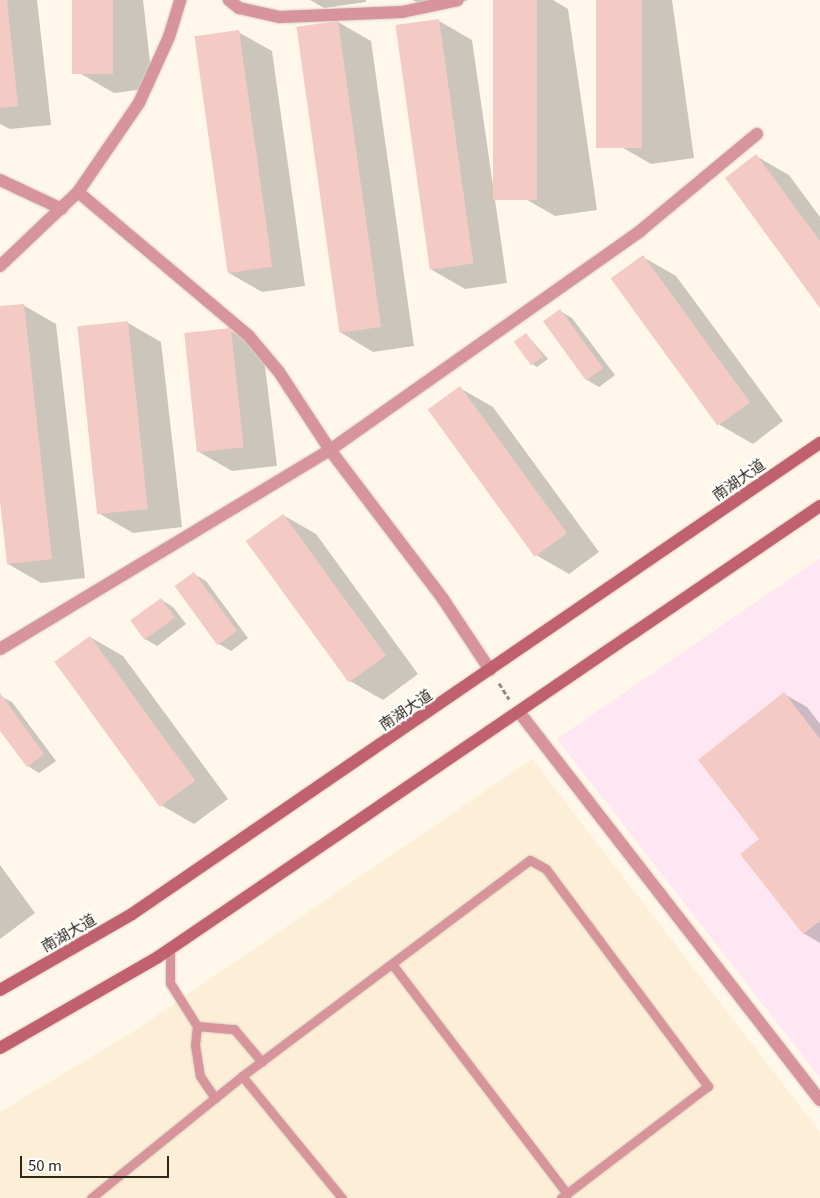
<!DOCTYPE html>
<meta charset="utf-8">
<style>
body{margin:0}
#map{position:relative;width:820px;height:1198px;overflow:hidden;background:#fff7ea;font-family:Georgia,"Noto Sans SC",serif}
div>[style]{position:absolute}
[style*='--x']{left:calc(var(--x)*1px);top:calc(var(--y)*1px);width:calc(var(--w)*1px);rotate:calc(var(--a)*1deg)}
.commercial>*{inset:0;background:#fee6f2}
.built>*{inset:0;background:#fdefd7}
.shadow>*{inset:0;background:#0003}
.building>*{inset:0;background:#f4cbc4;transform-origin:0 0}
.path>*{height:3px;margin-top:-1.5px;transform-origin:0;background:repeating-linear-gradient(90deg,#928b7e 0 5px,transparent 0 7.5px)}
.roads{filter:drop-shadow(0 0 1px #d9d2c5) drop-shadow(0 0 1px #d9d2c5)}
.lane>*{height:9px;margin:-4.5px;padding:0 4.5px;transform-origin:4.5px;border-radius:4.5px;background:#d7949b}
.street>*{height:12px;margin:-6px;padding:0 6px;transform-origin:6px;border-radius:6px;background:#d7949b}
.secondary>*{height:12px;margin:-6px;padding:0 6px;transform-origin:6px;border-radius:6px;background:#c1616e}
span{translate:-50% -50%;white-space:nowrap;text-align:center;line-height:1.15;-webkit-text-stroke:4.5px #fff;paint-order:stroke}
.street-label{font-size:15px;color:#2e271a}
.scale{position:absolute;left:20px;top:1156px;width:149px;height:22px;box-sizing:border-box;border:2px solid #2e271a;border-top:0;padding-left:6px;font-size:15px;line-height:18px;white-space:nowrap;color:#2e271a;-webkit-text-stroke:4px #fff;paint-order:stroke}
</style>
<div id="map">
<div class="commercial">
<div style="clip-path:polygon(820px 558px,820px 1078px,557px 739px)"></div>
</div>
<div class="built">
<div style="clip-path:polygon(532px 759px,820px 1132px,820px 1198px,0 1198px,0 1112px,134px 1031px)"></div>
</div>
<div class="shadow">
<div style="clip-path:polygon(0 0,37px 0,51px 125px,10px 129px,0 124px)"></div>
<div style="clip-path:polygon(73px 0,143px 0,153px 88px,114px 93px,81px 74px)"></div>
<div style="clip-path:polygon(310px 0,366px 0,366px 2px,324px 8px)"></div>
<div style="clip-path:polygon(413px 0,467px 0,467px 1px,425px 7px)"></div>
<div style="clip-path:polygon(494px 0,553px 0,568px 9px,597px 210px,555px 216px,522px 197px)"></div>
<div style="clip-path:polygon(598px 0,672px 0,694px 158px,651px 164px,618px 145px)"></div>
<div style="clip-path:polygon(439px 21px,472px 40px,507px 283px,465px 289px,432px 270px)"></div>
<div style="clip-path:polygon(338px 22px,371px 41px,414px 346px,373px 352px,340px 332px)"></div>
<div style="clip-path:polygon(238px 32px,272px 51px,305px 286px,262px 292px,229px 273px)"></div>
<div style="clip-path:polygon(756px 156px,789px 175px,820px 217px,820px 306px)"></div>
<div style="clip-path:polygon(643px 257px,676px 276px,783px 421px,753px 444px,720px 425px,613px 279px)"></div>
<div style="clip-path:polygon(23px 305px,56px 324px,85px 578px,41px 583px,8px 564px,0 490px,0 308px)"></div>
<div style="clip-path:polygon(560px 311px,572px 318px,615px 375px,599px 387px,587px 380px)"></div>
<div style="clip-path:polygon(128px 323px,161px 342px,182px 527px,133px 533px,100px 514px)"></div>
<div style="clip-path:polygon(230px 330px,263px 349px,277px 466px,232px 471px,199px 452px)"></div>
<div style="clip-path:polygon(526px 334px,548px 359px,537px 367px,532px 364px)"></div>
<div style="clip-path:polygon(460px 388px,493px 407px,599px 552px,569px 574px,536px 555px)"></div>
<div style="clip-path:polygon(283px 515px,316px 534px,418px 674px,383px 700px,350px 681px)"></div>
<div style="clip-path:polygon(194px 574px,206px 581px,248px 638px,231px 651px,219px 644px)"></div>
<div style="clip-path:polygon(162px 600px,173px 607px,186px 624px,157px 646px,145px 639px)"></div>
<div style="clip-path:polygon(90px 637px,123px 656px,228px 799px,194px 824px,161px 805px)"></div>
<div style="clip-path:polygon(784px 694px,807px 707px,820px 724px,820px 943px,803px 933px,761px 839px)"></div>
<div style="clip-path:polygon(0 696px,12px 702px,56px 761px,39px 773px,28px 766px,0 729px)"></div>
<div style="clip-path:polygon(0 865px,35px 913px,0 939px)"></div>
</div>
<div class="building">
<div style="clip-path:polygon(0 0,7px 0,18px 106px,0 108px)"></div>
<div style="left:72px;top:0;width:41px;height:74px"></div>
<div style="left:493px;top:0;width:44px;height:200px"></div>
<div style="left:596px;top:0;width:46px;height:148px"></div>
<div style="left:439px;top:19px;width:247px;height:44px;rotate:82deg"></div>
<div style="left:338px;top:21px;width:309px;height:42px;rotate:82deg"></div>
<div style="left:239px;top:30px;width:239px;height:45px;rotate:82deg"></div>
<div style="clip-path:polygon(756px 154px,820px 241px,820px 308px,725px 178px)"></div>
<div style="left:643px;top:255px;width:182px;height:40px;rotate:54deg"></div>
<div style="clip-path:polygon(24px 304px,52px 559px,7px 564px,0 501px,0 306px)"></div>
<div style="left:560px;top:309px;width:73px;height:21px;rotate:54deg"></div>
<div style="left:128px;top:321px;width:189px;height:51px;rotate:84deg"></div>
<div style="left:231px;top:328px;width:120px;height:47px;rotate:84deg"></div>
<div style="left:526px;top:333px;width:29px;height:15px;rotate:54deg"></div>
<div style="left:460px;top:386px;width:182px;height:40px;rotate:54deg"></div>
<div style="left:283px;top:514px;width:175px;height:46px;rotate:54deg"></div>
<div style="left:194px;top:572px;width:73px;height:24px;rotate:54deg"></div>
<div style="left:161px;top:598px;width:24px;height:38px;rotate:54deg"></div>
<div style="left:90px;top:636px;width:179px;height:44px;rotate:54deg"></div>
<div style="clip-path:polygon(784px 692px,820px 739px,820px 921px,803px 934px,740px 854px,759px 839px,698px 760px)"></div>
<div style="clip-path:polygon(0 693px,44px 754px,27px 767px,0 731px)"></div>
</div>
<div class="path">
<div style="--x:499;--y:683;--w:19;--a:58"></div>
</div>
<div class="roads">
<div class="lane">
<div style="--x:170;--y:949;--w:34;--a:90"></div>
<div style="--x:170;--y:983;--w:51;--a:57.9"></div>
<div style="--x:197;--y:1026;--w:19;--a:96"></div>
<div style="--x:195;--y:1045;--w:31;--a:81"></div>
<div style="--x:200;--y:1076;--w:27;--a:56"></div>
<div style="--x:392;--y:964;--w:289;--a:52.7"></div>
<div style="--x:197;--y:1026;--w:37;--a:5"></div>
<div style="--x:234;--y:1029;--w:43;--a:49.7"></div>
<div style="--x:242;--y:1076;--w:360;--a:-36.9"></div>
<div style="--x:530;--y:860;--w:18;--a:29"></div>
<div style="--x:546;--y:869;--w:271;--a:53.3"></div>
<div style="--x:708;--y:1086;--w:185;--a:142.7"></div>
<div style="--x:91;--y:1198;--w:194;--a:-38.9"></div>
<div style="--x:242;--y:1076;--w:158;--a:50.7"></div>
</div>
<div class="street">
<div style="--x:229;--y:0;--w:13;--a:39"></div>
<div style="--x:239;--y:8;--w:42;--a:12.4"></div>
<div style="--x:280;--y:17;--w:122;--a:-2.3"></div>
<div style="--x:402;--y:12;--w:57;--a:-12.1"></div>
<div style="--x:0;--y:180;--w:68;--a:25.1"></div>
<div style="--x:78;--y:192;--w:222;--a:40.1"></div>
<div style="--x:248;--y:335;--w:48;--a:50"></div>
<div style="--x:279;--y:372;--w:93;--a:56.8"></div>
<div style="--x:330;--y:450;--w:187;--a:52.8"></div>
<div style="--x:443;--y:599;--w:85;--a:56.5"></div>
<div style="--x:0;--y:266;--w:108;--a:-43.5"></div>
<div style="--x:78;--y:192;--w:108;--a:-55.6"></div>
<div style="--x:139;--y:103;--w:72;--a:-65.6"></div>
<div style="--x:169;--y:37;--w:39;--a:-73"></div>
<div style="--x:0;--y:649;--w:385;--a:-31.1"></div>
<div style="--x:330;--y:450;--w:380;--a:-35.2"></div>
<div style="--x:640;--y:231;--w:152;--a:-39.7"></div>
<div style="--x:519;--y:712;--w:491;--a:52.2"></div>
</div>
<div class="secondary">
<div style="--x:0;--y:990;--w:152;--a:-29.9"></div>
<div style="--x:132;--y:914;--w:834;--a:-34.4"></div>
<div style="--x:0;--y:1048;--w:182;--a:-29.9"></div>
<div style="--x:158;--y:957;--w:801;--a:-34.27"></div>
</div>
</div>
<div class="street-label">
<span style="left:738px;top:479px;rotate:-35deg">南湖大道</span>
<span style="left:405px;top:709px;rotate:-34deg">南湖大道</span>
<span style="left:68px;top:932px;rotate:-30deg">南湖大道</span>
</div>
<div class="scale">50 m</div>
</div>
